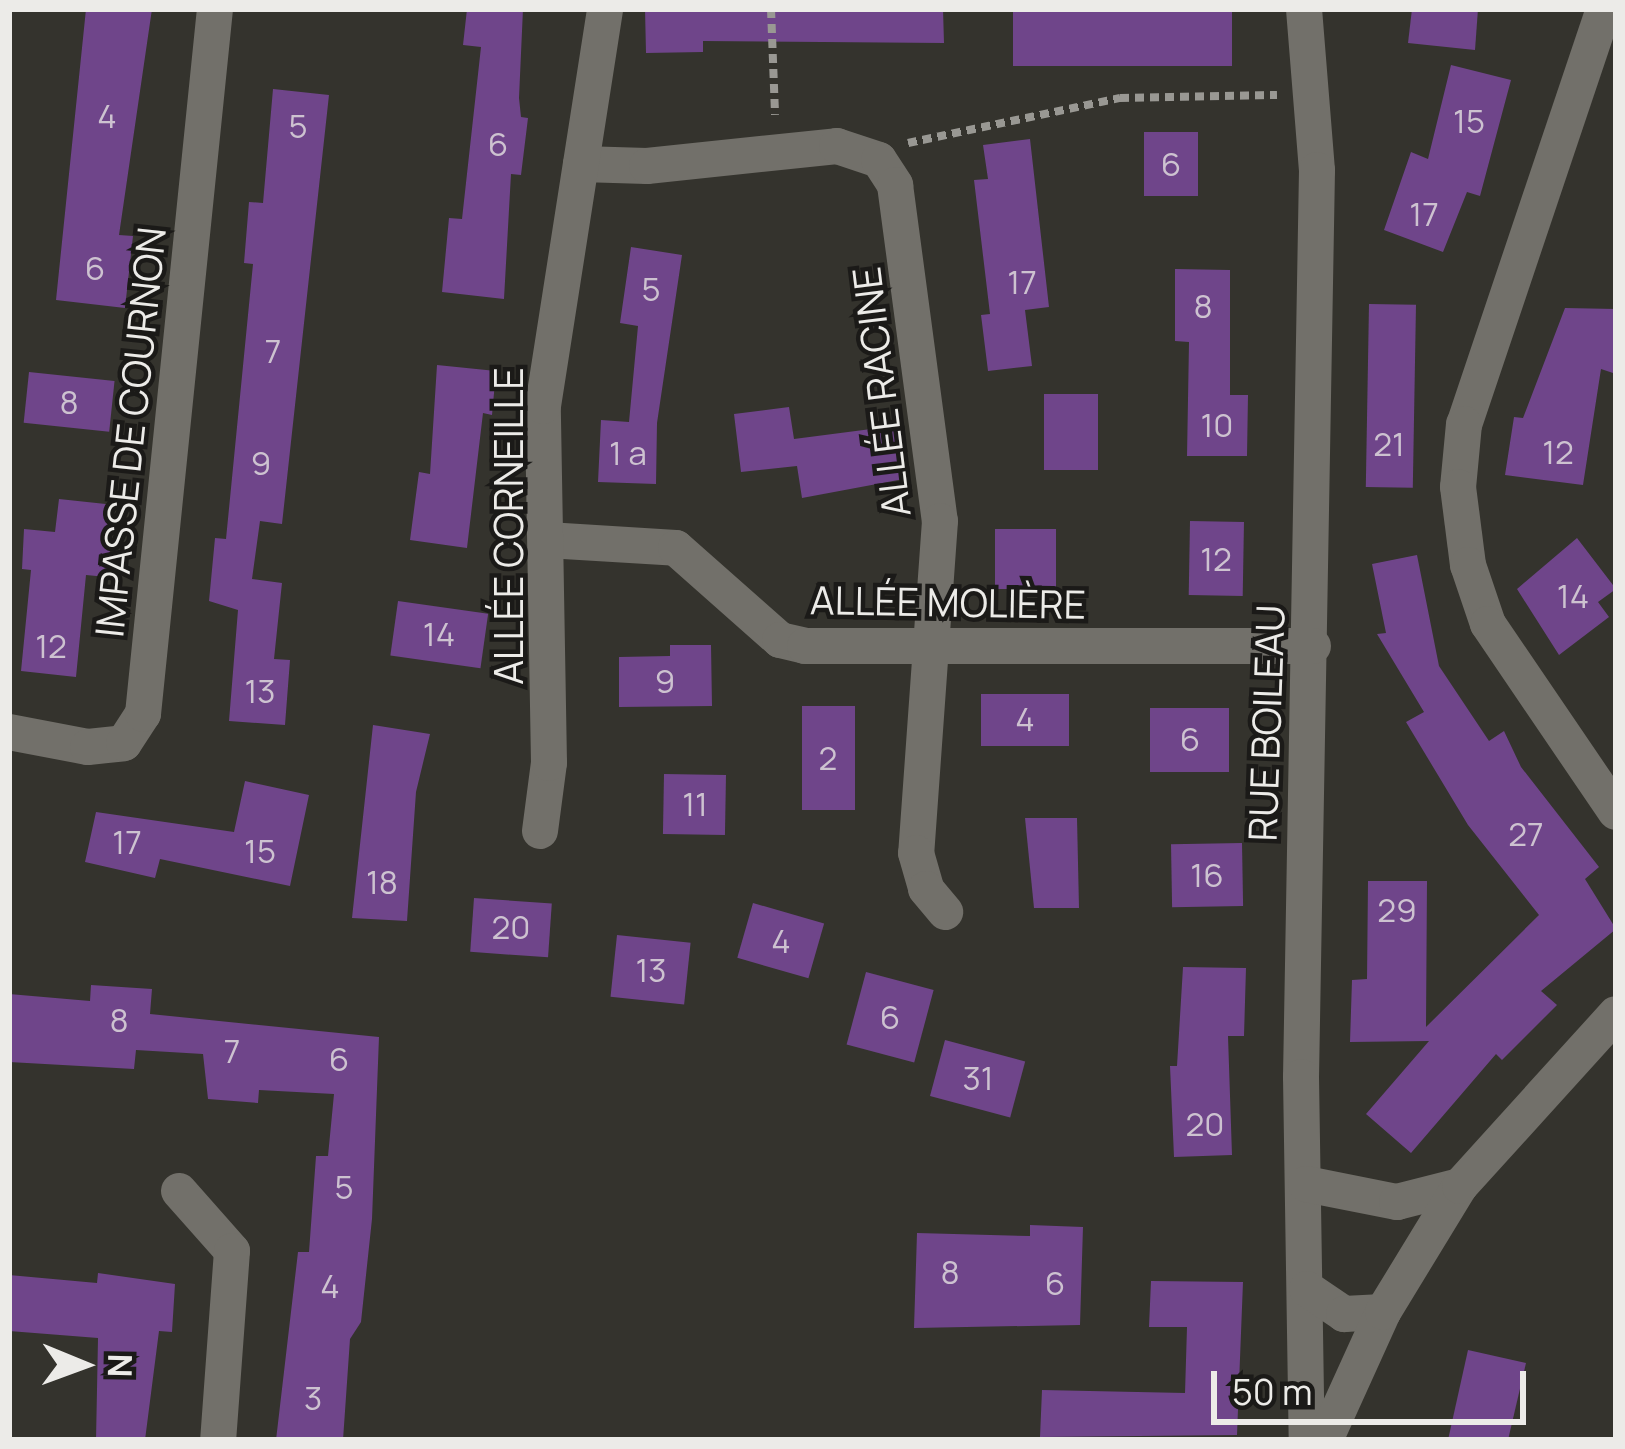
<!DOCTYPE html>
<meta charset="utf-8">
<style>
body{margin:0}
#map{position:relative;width:1625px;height:1449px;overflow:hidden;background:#34332d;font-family:Manrope,sans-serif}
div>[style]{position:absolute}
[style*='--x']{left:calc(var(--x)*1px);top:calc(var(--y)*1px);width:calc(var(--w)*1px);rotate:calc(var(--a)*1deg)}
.building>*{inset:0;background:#6f458a;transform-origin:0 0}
.path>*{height:8px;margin-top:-4px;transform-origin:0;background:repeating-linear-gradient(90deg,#999893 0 9px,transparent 0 15px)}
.street>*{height:36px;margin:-18px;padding:0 18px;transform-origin:18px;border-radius:18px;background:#72706a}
span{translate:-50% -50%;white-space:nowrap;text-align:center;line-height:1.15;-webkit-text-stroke:9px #1b1a18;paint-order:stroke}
.number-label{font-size:33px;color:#cdc2d0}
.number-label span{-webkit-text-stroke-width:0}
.street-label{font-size:39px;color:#ecebe8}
.frame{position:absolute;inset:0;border:12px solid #ecebe8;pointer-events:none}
.north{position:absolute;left:24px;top:1305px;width:120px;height:120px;-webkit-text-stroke:9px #1b1a18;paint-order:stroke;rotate:91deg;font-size:33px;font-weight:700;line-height:48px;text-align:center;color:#ecebe8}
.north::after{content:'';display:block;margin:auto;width:42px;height:54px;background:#ecebe8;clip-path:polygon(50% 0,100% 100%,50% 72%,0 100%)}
.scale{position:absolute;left:1211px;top:1371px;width:315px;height:54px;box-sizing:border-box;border:6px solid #ecebe8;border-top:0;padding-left:15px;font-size:36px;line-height:42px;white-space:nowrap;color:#ecebe8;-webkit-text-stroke:9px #1b1a18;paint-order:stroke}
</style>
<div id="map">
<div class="building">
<div style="clip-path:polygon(86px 9px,152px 9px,119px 235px,133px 236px,125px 308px,56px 300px)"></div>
<div style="clip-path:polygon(467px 9px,523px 9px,519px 98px,521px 117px,528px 118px,521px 175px,511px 174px,504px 299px,442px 292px,449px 218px,462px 219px,481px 47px,463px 45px)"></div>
<div style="clip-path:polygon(645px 9px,943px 9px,944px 43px,703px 41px,703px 52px,646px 53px)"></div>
<div style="left:1013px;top:9px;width:219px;height:57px"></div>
<div style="clip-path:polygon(1412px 9px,1478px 9px,1475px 50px,1408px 43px)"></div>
<div style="clip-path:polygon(1451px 65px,1511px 80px,1480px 196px,1467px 192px,1443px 252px,1384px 230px,1411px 152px,1428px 159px)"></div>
<div style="clip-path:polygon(273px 89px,329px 95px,282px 524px,260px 521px,252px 579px,282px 583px,274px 659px,290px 660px,285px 725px,229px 721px,238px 610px,209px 601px,215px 538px,226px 539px,253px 264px,244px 263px,249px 202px,263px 203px)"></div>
<div style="left:1144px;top:132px;width:54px;height:64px"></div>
<div style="clip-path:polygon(1030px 139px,1049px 307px,1025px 310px,1032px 366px,988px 371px,981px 315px,990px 314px,974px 180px,988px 179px,983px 145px)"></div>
<div style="clip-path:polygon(631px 247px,682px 255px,657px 423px,656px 484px,598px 482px,601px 420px,629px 422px,638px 326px,620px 323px)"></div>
<div style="clip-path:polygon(1175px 269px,1230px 270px,1230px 395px,1248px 395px,1247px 456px,1187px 456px,1189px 342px,1175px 341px)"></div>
<div style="left:1369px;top:304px;width:47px;height:183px;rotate:1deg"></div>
<div style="clip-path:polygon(1565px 308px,1616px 309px,1616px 374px,1601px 369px,1583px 485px,1505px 475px,1514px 417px,1523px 418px)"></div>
<div style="clip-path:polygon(437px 365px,496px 371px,492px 415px,483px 413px,467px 548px,410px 540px,419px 472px,430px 474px)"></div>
<div style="left:29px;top:372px;width:86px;height:51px;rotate:6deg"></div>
<div style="left:1044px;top:394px;width:54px;height:76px"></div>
<div style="clip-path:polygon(789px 407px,794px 439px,902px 425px,909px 478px,802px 498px,797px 466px,741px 472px,734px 414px)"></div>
<div style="clip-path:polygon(59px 499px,115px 505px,107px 577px,86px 575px,76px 677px,21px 671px,31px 570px,22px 569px,24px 529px,55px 532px)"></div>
<div style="left:1190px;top:521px;width:54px;height:74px;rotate:1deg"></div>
<div style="left:995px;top:529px;width:61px;height:60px"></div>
<div style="clip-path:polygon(1577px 538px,1616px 589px,1598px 602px,1609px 617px,1559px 655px,1517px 589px)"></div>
<div style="clip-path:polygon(1417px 555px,1439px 666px,1489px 741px,1504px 731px,1521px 767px,1599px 867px,1585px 879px,1616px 929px,1541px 991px,1557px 1005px,1502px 1060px,1496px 1054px,1411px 1153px,1366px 1114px,1429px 1041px,1350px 1042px,1352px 980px,1367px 979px,1368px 881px,1427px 881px,1426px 1027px,1539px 915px,1468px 825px,1406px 722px,1424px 712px,1377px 634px,1386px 633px,1372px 564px)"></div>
<div style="left:398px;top:601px;width:91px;height:55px;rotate:8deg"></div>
<div style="clip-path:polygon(670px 645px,711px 645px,712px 706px,619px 707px,619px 657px,670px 656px)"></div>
<div style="left:981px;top:694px;width:88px;height:52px"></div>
<div style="left:802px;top:706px;width:53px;height:104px"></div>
<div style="left:1150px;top:708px;width:79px;height:64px"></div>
<div style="clip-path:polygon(373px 725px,430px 734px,416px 792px,407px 921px,352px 918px)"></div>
<div style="left:664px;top:774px;width:62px;height:60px;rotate:1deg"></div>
<div style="clip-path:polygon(245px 781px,309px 795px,290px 886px,160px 859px,155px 878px,85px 862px,96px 812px,234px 832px)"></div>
<div style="clip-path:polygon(1025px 818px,1077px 818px,1079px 908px,1034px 908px)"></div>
<div style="left:1242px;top:843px;width:63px;height:71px;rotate:89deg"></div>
<div style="left:474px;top:898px;width:78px;height:54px;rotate:4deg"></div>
<div style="left:753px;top:903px;width:74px;height:57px;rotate:16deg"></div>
<div style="left:617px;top:935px;width:74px;height:62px;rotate:6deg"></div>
<div style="clip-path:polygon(1183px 967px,1246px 968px,1244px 1036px,1228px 1036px,1232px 1155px,1174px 1157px,1170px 1066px,1177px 1066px)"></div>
<div style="left:866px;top:972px;width:70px;height:75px;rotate:15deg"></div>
<div style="clip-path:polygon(91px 985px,152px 989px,150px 1014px,379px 1037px,372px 1219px,361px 1322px,350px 1339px,343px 1440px,276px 1440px,298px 1252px,309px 1252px,316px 1156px,328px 1156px,334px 1094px,259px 1090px,258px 1103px,208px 1099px,203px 1054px,136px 1050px,134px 1069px,9px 1062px,9px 994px,90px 1001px)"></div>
<div style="left:945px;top:1040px;width:83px;height:58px;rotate:15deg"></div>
<div style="clip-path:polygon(1030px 1225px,1083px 1227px,1080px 1325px,914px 1328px,917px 1233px,1030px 1236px)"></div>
<div style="clip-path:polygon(98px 1273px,175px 1284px,172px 1332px,159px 1331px,145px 1440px,96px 1440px,98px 1338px,9px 1331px,9px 1275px,97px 1283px)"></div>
<div style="clip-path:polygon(1151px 1281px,1243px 1282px,1237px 1435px,1040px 1437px,1042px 1390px,1185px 1393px,1187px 1327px,1149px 1327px)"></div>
<div style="clip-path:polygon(1468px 1350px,1526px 1363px,1508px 1440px,1448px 1440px)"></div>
</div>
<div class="path">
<div style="--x:771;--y:9;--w:106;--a:87.8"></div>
<div style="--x:908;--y:143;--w:217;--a:-12"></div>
<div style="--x:1120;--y:98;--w:157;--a:-1.1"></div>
</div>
<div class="street">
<div style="--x:1304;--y:9;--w:162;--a:85.4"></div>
<div style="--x:1317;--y:170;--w:907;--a:91.01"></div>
<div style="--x:1301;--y:1077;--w:363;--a:89.1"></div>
<div style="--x:1604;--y:9;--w:438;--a:108.6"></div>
<div style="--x:1464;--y:424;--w:63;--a:95.4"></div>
<div style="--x:1458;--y:487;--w:79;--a:82.7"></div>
<div style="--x:1468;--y:565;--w:62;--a:71.3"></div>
<div style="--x:1488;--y:624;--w:227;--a:55.8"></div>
<div style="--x:581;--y:164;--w:66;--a:1.7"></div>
<div style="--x:647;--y:166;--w:191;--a:-6"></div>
<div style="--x:837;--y:146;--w:44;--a:18.4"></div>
<div style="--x:879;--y:160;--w:30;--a:57"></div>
<div style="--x:895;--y:185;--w:339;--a:82.4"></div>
<div style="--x:940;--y:521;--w:333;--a:94.1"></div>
<div style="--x:916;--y:853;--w:37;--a:74"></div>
<div style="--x:926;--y:889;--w:30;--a:50"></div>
<div style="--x:547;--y:540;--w:129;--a:3.5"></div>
<div style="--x:676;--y:548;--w:139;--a:41.5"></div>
<div style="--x:780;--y:640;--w:26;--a:13"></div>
<div style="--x:805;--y:646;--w:508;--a:0"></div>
<div style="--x:9;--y:732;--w:80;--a:10.8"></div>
<div style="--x:88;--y:747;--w:36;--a:-6"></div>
<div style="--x:124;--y:743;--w:35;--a:-57"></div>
<div style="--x:143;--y:714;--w:709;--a:-84.17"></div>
<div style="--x:540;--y:831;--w:69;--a:-82.5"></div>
<div style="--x:549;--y:763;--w:357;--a:-91"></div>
<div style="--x:543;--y:406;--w:402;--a:-81.1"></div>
<div style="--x:1306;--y:1184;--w:93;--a:11.2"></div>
<div style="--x:1397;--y:1202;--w:65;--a:-14.3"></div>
<div style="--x:179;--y:1191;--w:80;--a:48.5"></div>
<div style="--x:232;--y:1251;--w:190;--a:94.2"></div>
<div style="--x:1307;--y:1289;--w:45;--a:34"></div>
<div style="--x:1344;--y:1314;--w:39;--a:-3"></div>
<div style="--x:1325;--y:1440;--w:141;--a:-65.6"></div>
<div style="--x:1383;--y:1312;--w:148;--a:-58.6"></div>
<div style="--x:1460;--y:1186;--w:232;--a:-47.8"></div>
</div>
<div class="number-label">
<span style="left:107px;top:116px">4</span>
<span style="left:1469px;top:121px">15</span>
<span style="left:298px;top:126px">5</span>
<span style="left:498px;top:144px">6</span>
<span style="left:1171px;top:164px">6</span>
<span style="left:1424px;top:214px">17</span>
<span style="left:95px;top:268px">6</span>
<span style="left:1022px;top:282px">17</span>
<span style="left:651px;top:289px">5</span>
<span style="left:1203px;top:306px">8</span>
<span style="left:273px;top:351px">7</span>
<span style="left:69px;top:402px">8</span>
<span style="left:1217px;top:425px">10</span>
<span style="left:1389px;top:444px">21</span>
<span style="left:1558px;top:452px">12</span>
<span style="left:628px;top:453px">1 a</span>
<span style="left:261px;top:463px">9</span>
<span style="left:1216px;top:559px">12</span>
<span style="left:1573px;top:596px">14</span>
<span style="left:439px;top:634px">14</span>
<span style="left:51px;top:646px">12</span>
<span style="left:665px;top:681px">9</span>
<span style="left:260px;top:691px">13</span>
<span style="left:1025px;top:719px">4</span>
<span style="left:1190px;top:739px">6</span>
<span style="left:828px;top:758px">2</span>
<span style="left:695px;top:804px">11</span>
<span style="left:1526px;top:834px">27</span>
<span style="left:127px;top:842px">17</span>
<span style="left:260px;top:851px">15</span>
<span style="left:1207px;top:875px">16</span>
<span style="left:382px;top:882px">18</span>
<span style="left:1397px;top:910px">29</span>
<span style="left:511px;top:927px">20</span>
<span style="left:781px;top:941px">4</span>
<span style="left:651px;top:970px">13</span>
<span style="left:890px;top:1017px">6</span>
<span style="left:119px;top:1020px">8</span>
<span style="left:232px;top:1051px">7</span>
<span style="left:339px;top:1059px">6</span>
<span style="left:978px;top:1078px">31</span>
<span style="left:1205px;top:1124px">20</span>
<span style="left:344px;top:1187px">5</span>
<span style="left:950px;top:1272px">8</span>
<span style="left:1055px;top:1283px">6</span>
<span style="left:330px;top:1286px">4</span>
<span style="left:313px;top:1398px">3</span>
</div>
<div class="street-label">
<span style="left:881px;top:392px;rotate:-97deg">ALLÉE RACINE</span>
<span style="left:130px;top:432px;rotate:-84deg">IMPASSE DE COURNON</span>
<span style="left:508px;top:526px;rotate:-90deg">ALLÉE CORNEILLE</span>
<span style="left:948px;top:602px;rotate:1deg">ALLÉE MOLIÈRE</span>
<span style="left:1266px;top:723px;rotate:-88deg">RUE BOILEAU</span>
</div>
<div class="frame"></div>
<div class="north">N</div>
<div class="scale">50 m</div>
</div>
